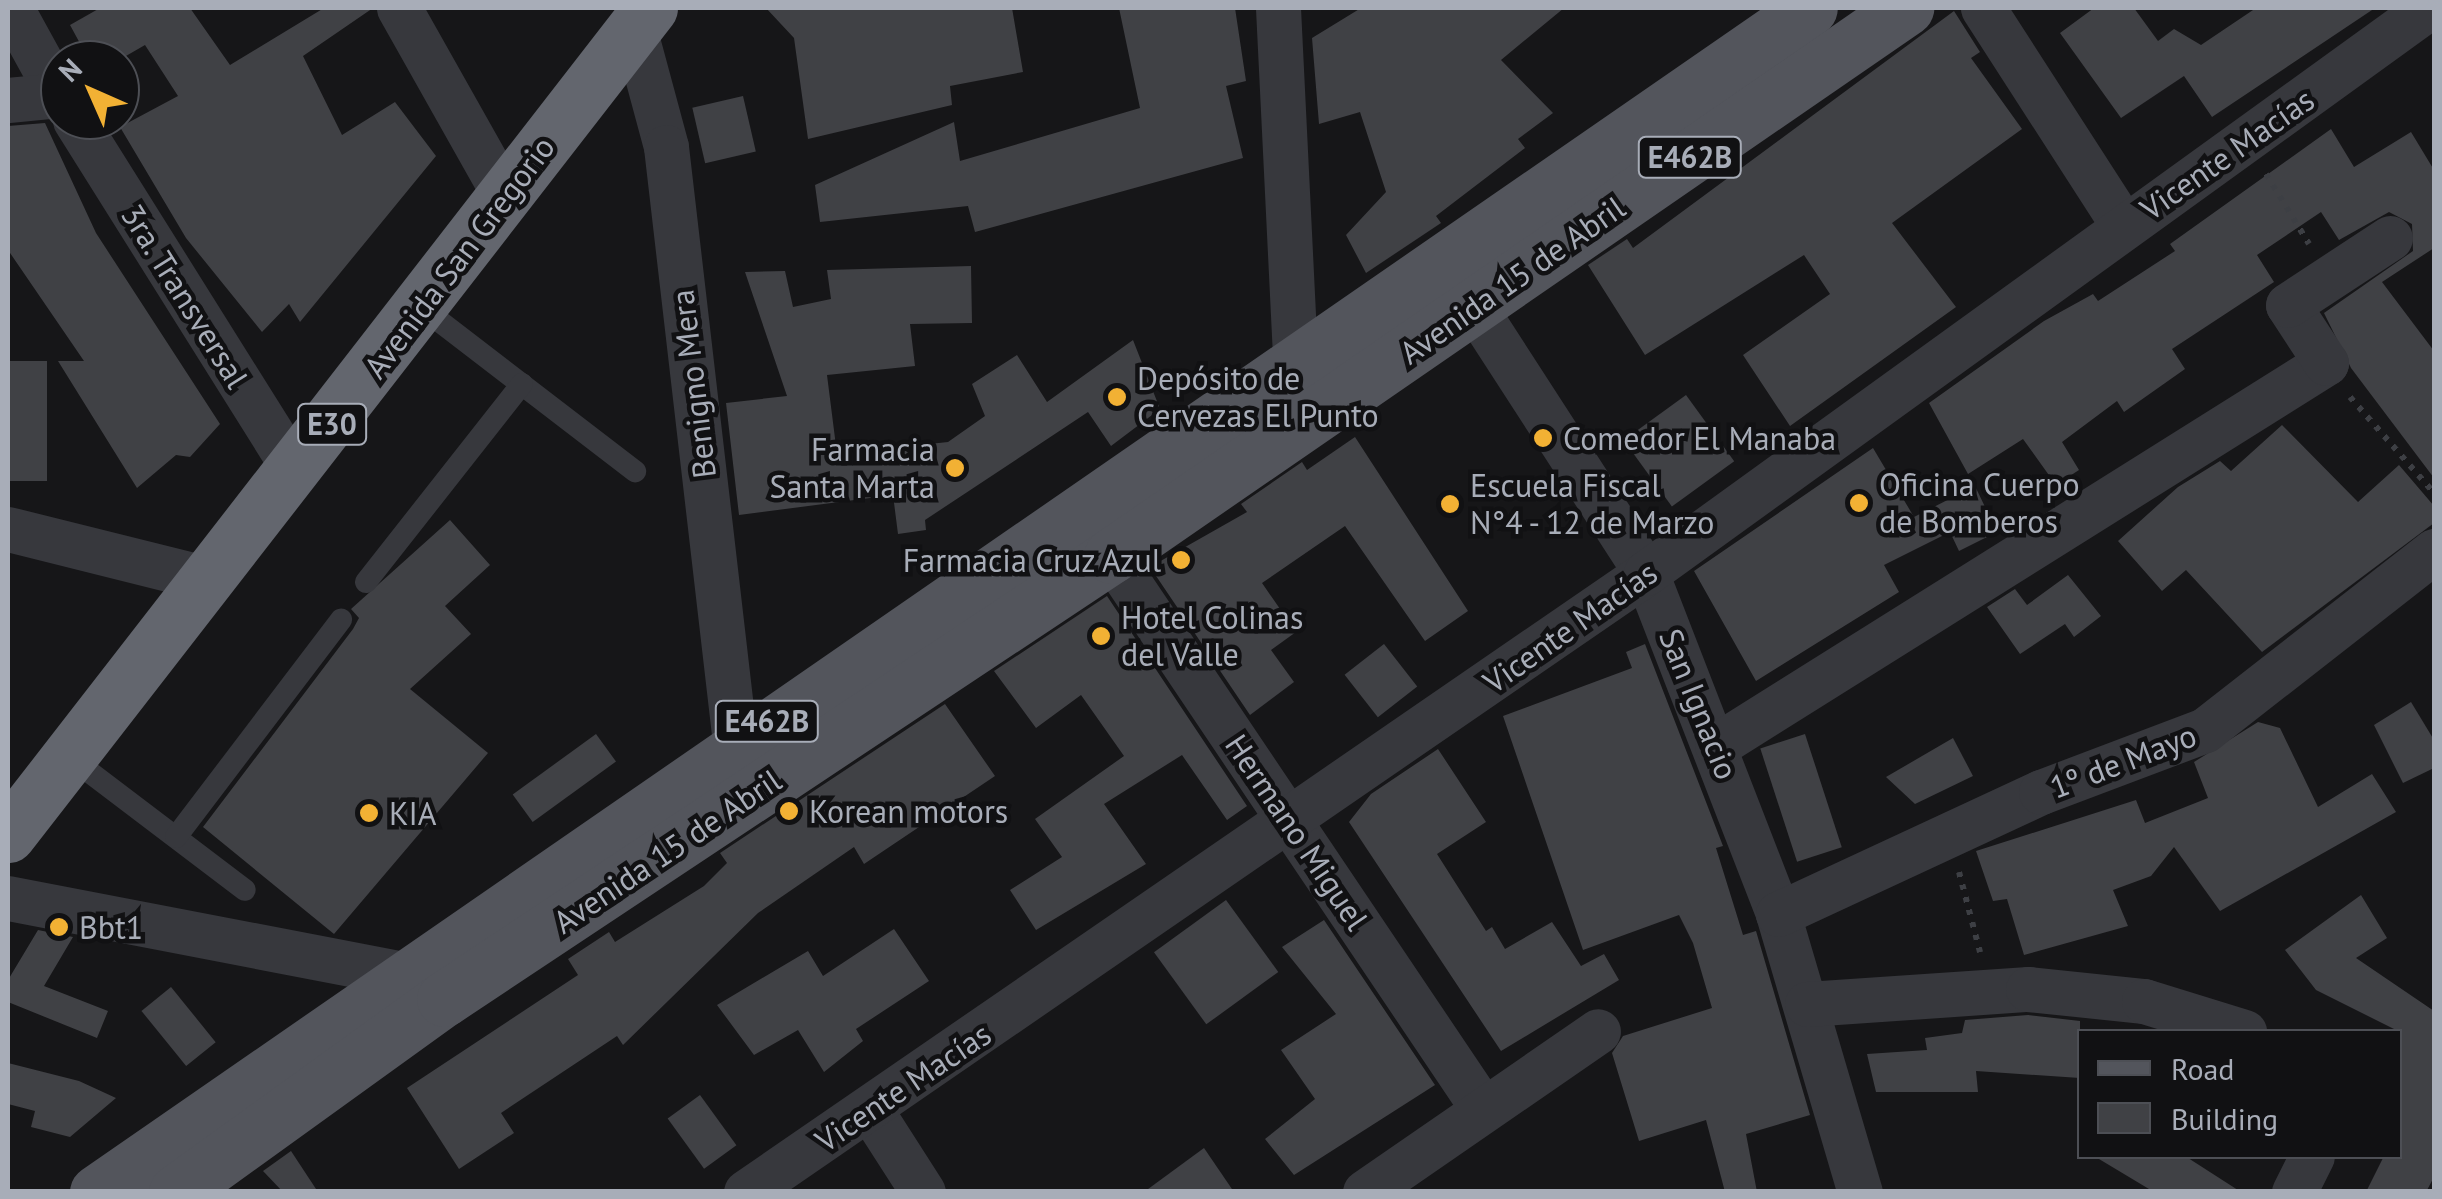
<!DOCTYPE html>
<meta charset="utf-8">
<style>
body{margin:0}
#map{position:relative;width:2442px;height:1199px;overflow:hidden;background:#161618;font-family:"PT Sans",sans-serif}
div>[style]{position:absolute}
[style*='--x']{left:calc(var(--x)*1px);top:calc(var(--y)*1px);width:calc(var(--w)*1px);rotate:calc(var(--a)*1deg)}
.building>*{inset:0;background:#404145;transform-origin:0 0}
.path>*{height:6px;margin-top:-3px;transform-origin:0;background:repeating-linear-gradient(90deg,#3d3f44 0 5px,transparent 0 13px)}
.lane>*{height:22px;margin:-11px;padding:0 11px;transform-origin:11px;border-radius:11px;background:#37383d}
.street>*{height:45px;margin:-22.5px;padding:0 22.5px;transform-origin:22.5px;border-radius:22.5px;background:#37383d}
.primary>*{height:55px;margin:-27.5px;padding:0 27.5px;transform-origin:27.5px;border-radius:27.5px;background:#53555c}
.highway>*{height:55px;margin:-27.5px;padding:0 27.5px;transform-origin:27.5px;border-radius:27.5px;background:#63666e}
.dots>*{width:28px;height:28px;translate:-50% -50%;box-sizing:border-box;border:5px solid #111113;border-radius:50%}
span{translate:-50% -50%;white-space:nowrap;text-align:center;line-height:1.15;-webkit-text-stroke:9px #111113;paint-order:stroke}
.shield-label span{padding:2px 8px;background:#111113;border:2px solid;border-radius:8px;-webkit-text-stroke-width:0}
.shield-label{font-size:30px;color:#a8adb8;font-weight:700}
.street-label{font-size:32px;color:#a8adb8}
.poi-label{font-size:32px;color:#a8adb8}
.left{translate:0 -50%;text-align:left}
.right{translate:-100% -50%;text-align:right}
.frame{position:absolute;inset:0;border:10px solid #a8adb8;pointer-events:none}
.legend{position:absolute;left:2077px;top:1029px;width:325px;height:130px;box-sizing:border-box;background:#111113;border:2px solid #4d4f55;margin:0;padding:12px 18px;list-style:none;font-size:30px;color:#a8adb8}
.legend li{display:flex;align-items:center;gap:20px;height:50px}
.legend b{width:50px;border:2px solid #4d4f55}
.north{position:absolute;left:40px;top:40px;width:100px;height:100px;box-sizing:border-box;background:#111113;border:2px solid #4d4f55;border-radius:50%;rotate:315deg;font-size:28px;font-weight:700;line-height:40px;text-align:center;color:#a8adb8}
.north::after{content:'';display:block;margin:auto;width:35px;height:45px;background:#f2b134;clip-path:polygon(50% 0,100% 100%,50% 72%,0 100%)}
</style>
<div id="map">
<div class="building">
<div style="clip-path:polygon(100px 8px,190px 8px,230px 65px,324px 8px,373px 8px,303px 56px,342px 135px,395px 102px,436px 156px,300px 322px,289px 304px,262px 332px,186px 238px,120px 127px,178px 96px,145px 45px,119px 60px,89px 60px,70px 25px)"></div>
<div style="clip-path:polygon(766px 8px,1012px 8px,1023px 72px,950px 86px,952px 105px,808px 139px,794px 38px)"></div>
<div style="clip-path:polygon(1119px 8px,1235px 8px,1246px 81px,1226px 86px,1243px 158px,975px 232px,968px 206px,820px 222px,815px 185px,954px 122px,960px 161px,1140px 108px)"></div>
<div style="clip-path:polygon(1361px 8px,1564px 8px,1501px 60px,1553px 113px,1518px 139px,1525px 148px,1436px 216px,1441px 223px,1366px 273px,1346px 235px,1386px 192px,1360px 112px,1319px 124px,1312px 38px)"></div>
<div style="clip-path:polygon(2094px 8px,2134px 8px,2158px 41px,2174px 29px,2201px 45px,2256px 8px,2375px 8px,2212px 117px,2184px 76px,2121px 118px,2060px 33px)"></div>
<div style="clip-path:polygon(1954px 11px,1980px 52px,1971px 58px,2022px 129px,1892px 223px,1956px 307px,1790px 426px,1743px 355px,1830px 294px,1804px 255px,1645px 355px,1588px 265px,1627px 239px,1633px 248px)"></div>
<div style="left:743px;top:96px;width:57px;height:52px;rotate:77deg"></div>
<div style="clip-path:polygon(45px 123px,96px 233px,220px 424px,190px 457px,176px 455px,137px 488px,58px 361px,84px 361px,8px 250px,8px 126px)"></div>
<div style="clip-path:polygon(2331px 129px,2354px 167px,2411px 132px,2434px 170px,2434px 248px,2382px 282px,2434px 351px,2434px 478px,2351px 368px,2324px 313px,2413px 251px,2412px 224px,2389px 212px,2339px 240px,2321px 212px,2257px 255px,2274px 282px,2172px 349px,2185px 369px,2124px 412px,2117px 401px,2062px 442px,2079px 470px,2056px 485px,2023px 439px,1968px 474px,1929px 403px,2044px 321px,2093px 294px,2098px 301px,2175px 251px,2170px 244px)"></div>
<div style="clip-path:polygon(971px 266px,972px 323px,910px 324px,915px 366px,827px 375px,837px 454px,948px 442px,985px 416px,972px 384px,1017px 355px,1047px 402px,1133px 340px,1160px 409px,1111px 446px,1088px 412px,925px 520px,926px 530px,898px 534px,893px 495px,739px 515px,726px 403px,787px 396px,745px 272px,785px 271px,793px 307px,831px 299px,827px 270px)"></div>
<div style="left:8px;top:361px;width:39px;height:120px"></div>
<div style="left:1686px;top:395px;width:82px;height:77px;rotate:54deg"></div>
<div style="clip-path:polygon(2282px 425px,2358px 502px,2399px 465px,2434px 506px,2434px 523px,2262px 652px,2186px 570px,2162px 591px,2118px 541px,2178px 487px,2220px 461px,2231px 471px)"></div>
<div style="clip-path:polygon(1355px 437px,1468px 611px,1425px 641px,1345px 526px,1262px 583px,1296px 632px,1271px 650px,1294px 682px,1250px 715px,1150px 567px,1247px 512px,1241px 504px,1302px 462px,1307px 470px)"></div>
<div style="clip-path:polygon(1873px 448px,1914px 517px,1975px 486px,1997px 532px,1959px 551px,1950px 532px,1884px 565px,1899px 592px,1756px 681px,1694px 571px)"></div>
<div style="clip-path:polygon(450px 520px,490px 565px,445px 606px,471px 634px,410px 689px,488px 753px,334px 934px,203px 827px,353px 629px,359px 618px,351px 609px)"></div>
<div style="clip-path:polygon(2068px 575px,2101px 616px,2074px 637px,2065px 624px,2020px 654px,1987px 607px,2015px 589px,2027px 605px)"></div>
<div style="clip-path:polygon(1107px 596px,1247px 806px,1227px 820px,1182px 755px,1104px 804px,1146px 864px,1036px 930px,1010px 890px,1062px 857px,1035px 819px,1124px 756px,1081px 695px,1036px 728px,994px 671px)"></div>
<div style="left:1384px;top:644px;width:54px;height:50px;rotate:52deg"></div>
<div style="clip-path:polygon(1645px 644px,1723px 846px,1716px 848px,1743px 935px,1756px 931px,1810px 1115px,1746px 1134px,1757px 1192px,1725px 1192px,1706px 1120px,1639px 1141px,1612px 1053px,1623px 1036px,1712px 1008px,1693px 943px,1679px 915px,1583px 950px,1503px 716px,1632px 668px,1626px 652px)"></div>
<div style="clip-path:polygon(2411px 702px,2434px 740px,2434px 768px,2403px 783px,2374px 725px)"></div>
<div style="clip-path:polygon(945px 704px,995px 776px,864px 864px,854px 847px,758px 913px,623px 1045px,617px 1036px,501px 1113px,514px 1133px,459px 1169px,407px 1088px,578px 975px,568px 959px,609px 932px,615px 942px,704px 886px,727px 863px,720px 853px)"></div>
<div style="clip-path:polygon(2258px 722px,2280px 728px,2318px 807px,2372px 774px,2396px 812px,2220px 911px,2174px 847px,2151px 876px,2113px 890px,2128px 926px,2024px 955px,2007px 899px,1993px 901px,1976px 851px,2136px 800px,2145px 823px,2208px 798px,2194px 762px)"></div>
<div style="left:596px;top:734px;width:34px;height:103px;rotate:54deg"></div>
<div style="left:1805px;top:734px;width:119px;height:47px;rotate:72deg"></div>
<div style="clip-path:polygon(1953px 738px,1973px 776px,1915px 804px,1886px 777px)"></div>
<div style="clip-path:polygon(1438px 749px,1486px 822px,1437px 854px,1486px 931px,1492px 927px,1505px 949px,1552px 922px,1581px 966px,1604px 954px,1619px 980px,1501px 1051px,1349px 822px,1371px 794px)"></div>
<div style="clip-path:polygon(2361px 895px,2387px 938px,2356px 958px,2434px 1011px,2434px 1177px,2426px 1192px,2366px 1192px,2384px 1156px,2400px 1156px,2400px 1032px,2316px 990px,2285px 950px)"></div>
<div style="left:1226px;top:900px;width:89px;height:89px;rotate:54deg"></div>
<div style="clip-path:polygon(1324px 920px,1435px 1085px,1294px 1175px,1265px 1139px,1315px 1099px,1281px 1050px,1336px 1014px,1282px 947px)"></div>
<div style="clip-path:polygon(894px 929px,929px 981px,856px 1029px,863px 1041px,824px 1072px,798px 1030px,754px 1055px,717px 1005px,808px 951px,823px 976px)"></div>
<div style="clip-path:polygon(38px 930px,73px 937px,44px 986px,108px 1011px,97px 1038px,8px 1002px,8px 980px)"></div>
<div style="left:171px;top:987px;width:71px;height:38px;rotate:51deg"></div>
<div style="clip-path:polygon(2028px 1015px,2080px 1021px,2080px 1078px,1976px 1071px,1978px 1092px,1876px 1092px,1867px 1054px,1927px 1050px,1925px 1038px,1962px 1033px,1965px 1020px)"></div>
<div style="clip-path:polygon(8px 1063px,79px 1081px,116px 1098px,70px 1137px,31px 1127px,35px 1111px,8px 1104px)"></div>
<div style="left:700px;top:1095px;width:62px;height:40px;rotate:54deg"></div>
<div style="clip-path:polygon(1204px 1148px,1234px 1192px,1144px 1192px)"></div>
<div style="clip-path:polygon(291px 1151px,318px 1192px,283px 1192px,263px 1171px)"></div>
<div style="clip-path:polygon(2094px 1156px,2185px 1156px,2241px 1192px,2154px 1192px)"></div>
</div>
<div class="path">
<div style="--x:2266;--y:174;--w:82;--a:58.4"></div>
<div style="--x:2350;--y:397;--w:128;--a:48.8"></div>
<div style="--x:1959;--y:872;--w:83;--a:75.3"></div>
</div>
<div class="lane">
<div style="--x:421;--y:307;--w:270;--a:37.5"></div>
<div style="--x:366;--y:582;--w:252;--a:-51.8"></div>
<div style="--x:71;--y:758;--w:218;--a:37.2"></div>
<div style="--x:176;--y:837;--w:273;--a:-52.8"></div>
</div>
<div class="street">
<div style="--x:11;--y:8;--w:102;--a:61.2"></div>
<div style="--x:399;--y:8;--w:216;--a:60.6"></div>
<div style="--x:1278;--y:8;--w:382;--a:87.2"></div>
<div style="--x:1983;--y:8;--w:260;--a:57.2"></div>
<div style="--x:634;--y:28;--w:123;--a:74.9"></div>
<div style="--x:666;--y:147;--w:599;--a:83.39"></div>
<div style="--x:8;--y:100;--w:51;--a:-5.6"></div>
<div style="--x:75;--y:120;--w:414;--a:57.9"></div>
<div style="--x:1456;--y:279;--w:350;--a:57.1"></div>
<div style="--x:1646;--y:573;--w:366;--a:68.8"></div>
<div style="--x:1778;--y:914;--w:290;--a:73.6"></div>
<div style="--x:8;--y:529;--w:206;--a:14"></div>
<div style="--x:1111;--y:556;--w:666;--a:56.07"></div>
<div style="--x:1717;--y:745;--w:719;--a:-32.1"></div>
<div style="--x:2326;--y:363;--w:69;--a:-123.2"></div>
<div style="--x:2288;--y:305;--w:122;--a:-33.3"></div>
<div style="--x:8;--y:898;--w:403;--a:10.9"></div>
<div style="--x:1778;--y:914;--w:290;--a:-24.9"></div>
<div style="--x:2041;--y:792;--w:175;--a:-20.7"></div>
<div style="--x:2205;--y:730;--w:291;--a:-38"></div>
<div style="--x:1807;--y:1004;--w:222;--a:-3.9"></div>
<div style="--x:2028;--y:989;--w:117;--a:5.9"></div>
<div style="--x:2144;--y:1001;--w:105;--a:17.2"></div>
<div style="--x:871;--y:1111;--w:96;--a:57.3"></div>
<div style="--x:746;--y:1192;--w:1092;--a:-34.52"></div>
<div style="--x:1646;--y:573;--w:965;--a:-35.85"></div>
<div style="--x:1365;--y:1192;--w:283;--a:-34.6"></div>
<div style="--x:2294;--y:1192;--w:40;--a:-63.4"></div>
</div>
<div class="primary">
<div style="--x:97;--y:1192;--w:2082;--a:-34.65"></div>
<div style="--x:176;--y:1192;--w:330;--a:-35.8"></div>
<div style="--x:444;--y:999;--w:801;--a:-33.59"></div>
<div style="--x:1111;--y:556;--w:966;--a:-34.58"></div>
</div>
<div class="highway">
<div style="--x:8;--y:835;--w:1047;--a:-52.18"></div>
</div>
<div class="dots">
<div style="left:1117px;top:397px;background:#f2b134"></div>
<div style="left:1543px;top:438px;background:#f2b134"></div>
<div style="left:955px;top:468px;background:#f2b134"></div>
<div style="left:1859px;top:503px;background:#f2b134"></div>
<div style="left:1450px;top:504px;background:#f2b134"></div>
<div style="left:1181px;top:560px;background:#f2b134"></div>
<div style="left:1101px;top:636px;background:#f2b134"></div>
<div style="left:789px;top:811px;background:#f2b134"></div>
<div style="left:369px;top:813px;background:#f2b134"></div>
<div style="left:59px;top:927px;background:#f2b134"></div>
</div>
<div class="shield-label">
<span style="left:1690px;top:157px">E462B</span>
<span style="left:332px;top:424px">E30</span>
<span style="left:767px;top:721px">E462B</span>
</div>
<div class="street-label">
<span style="left:2227px;top:154px;rotate:-35deg">Vicente Macías</span>
<span style="left:459px;top:257px;rotate:-53deg">Avenida San Gregorio</span>
<span style="left:1512px;top:280px;rotate:-35deg">Avenida 15 de Abril</span>
<span style="left:185px;top:296px;rotate:58deg">3ra. Transversal</span>
<span style="left:693px;top:384px;rotate:-97deg">Benigno Mera</span>
<span style="left:1570px;top:627px;rotate:-35deg">Vicente Macías</span>
<span style="left:1699px;top:704px;rotate:68deg">San Ignacio</span>
<span style="left:2123px;top:761px;rotate:-21deg">1º de Mayo</span>
<span style="left:1297px;top:832px;rotate:56deg">Hermano Miguel</span>
<span style="left:667px;top:851px;rotate:-34deg">Avenida 15 de Abril</span>
<span style="left:903px;top:1087px;rotate:-34deg">Vicente Macías</span>
</div>
<div class="poi-label">
<span class="left" style="left:1137px;top:397px">Depósito de<br>Cervezas El Punto</span>
<span class="left" style="left:1563px;top:438px">Comedor El Manaba</span>
<span class="right" style="left:935px;top:468px">Farmacia<br>Santa Marta</span>
<span class="left" style="left:1879px;top:503px">Oficina Cuerpo<br>de Bomberos</span>
<span class="left" style="left:1470px;top:504px">Escuela Fiscal<br>N°4 - 12 de Marzo</span>
<span class="right" style="left:1161px;top:560px">Farmacia Cruz Azul</span>
<span class="left" style="left:1121px;top:636px">Hotel Colinas<br>del Valle</span>
<span class="left" style="left:809px;top:811px">Korean motors</span>
<span class="left" style="left:389px;top:813px">KIA</span>
<span class="left" style="left:79px;top:927px">Bbt1</span>
</div>
<div class="frame"></div>
<ul class="legend">
<li><b style="height:12px;background:#53555c"></b>Road</li>
<li><b style="height:28px;background:#404145"></b>Building</li>
</ul>
<div class="north">N</div>
</div>
